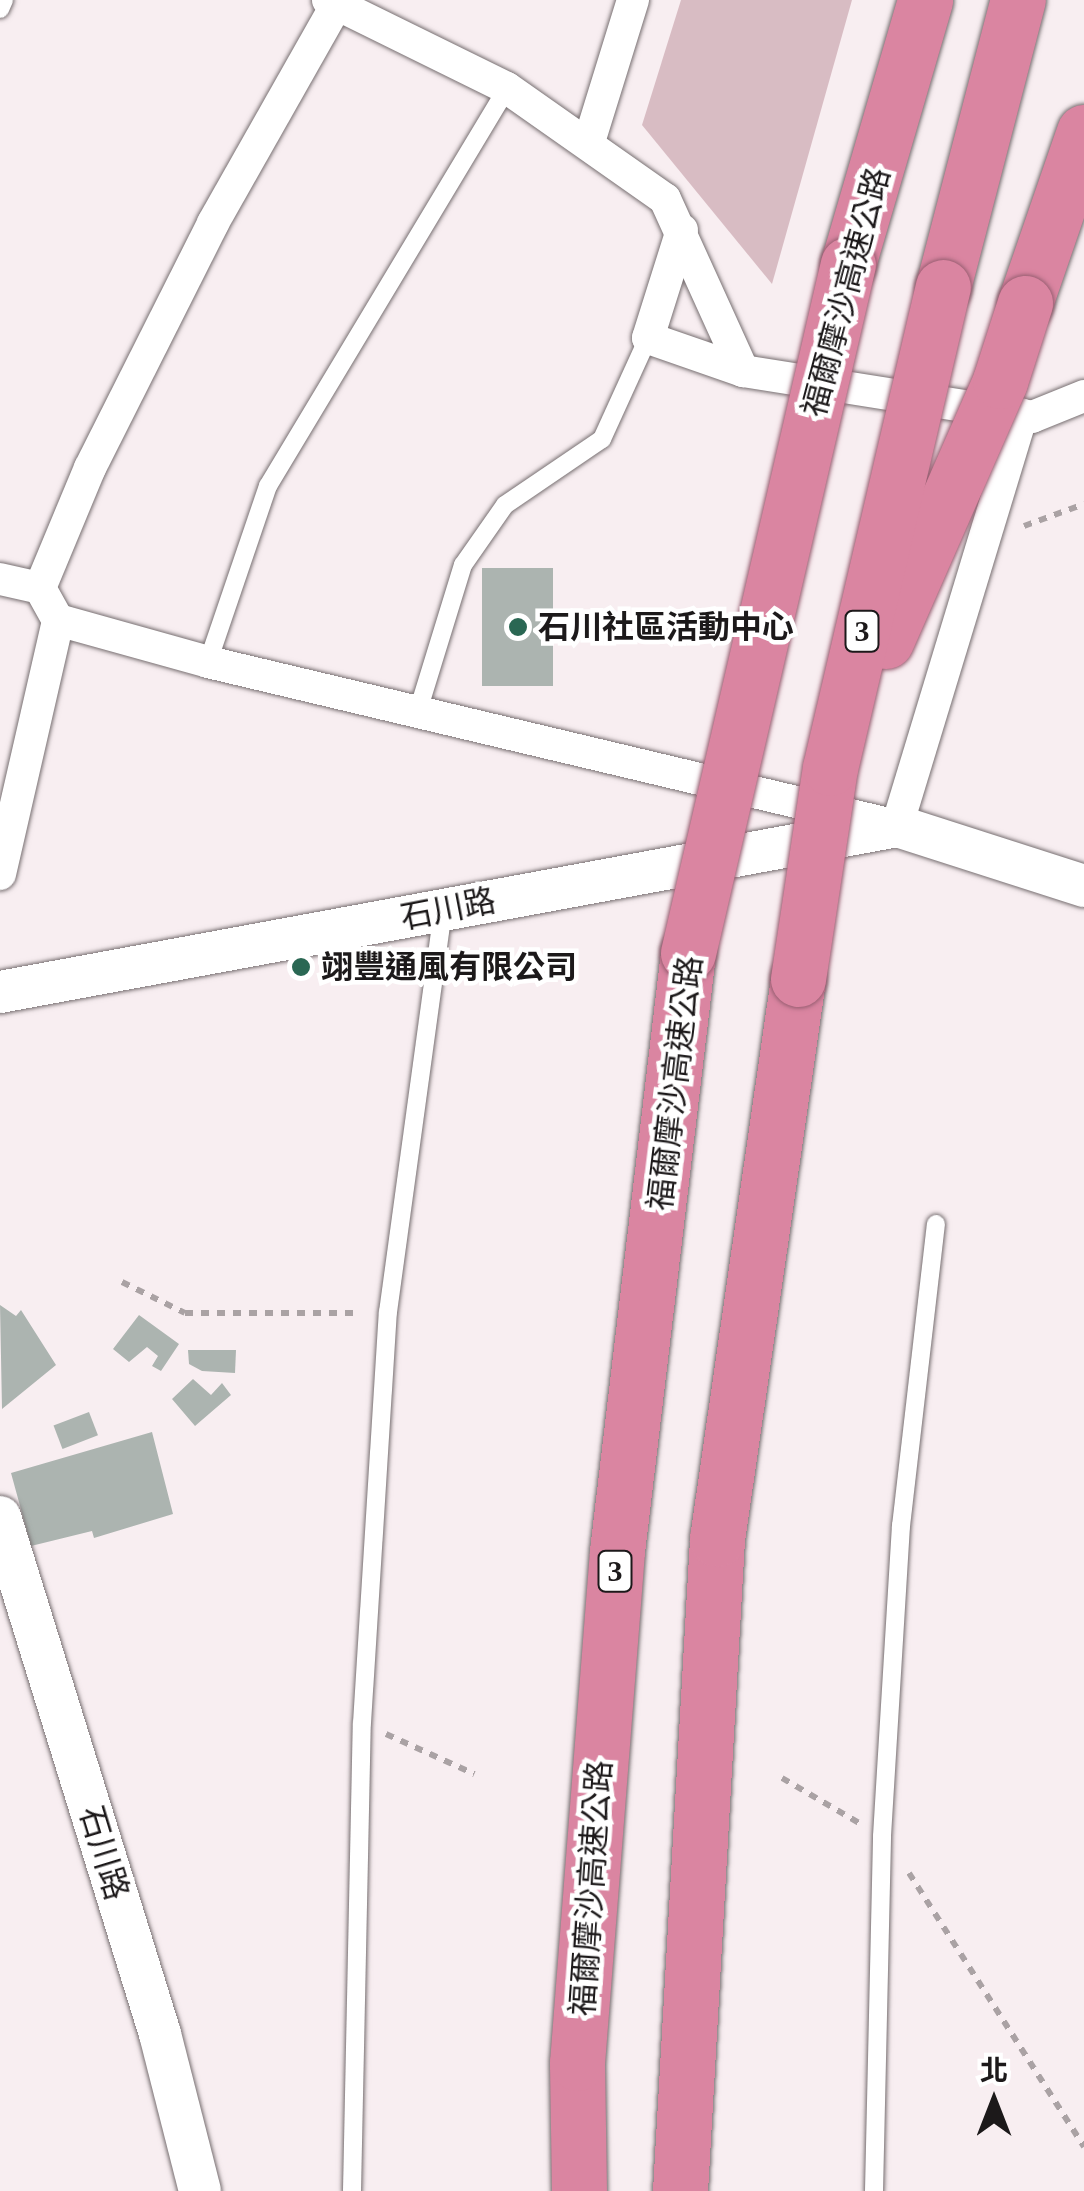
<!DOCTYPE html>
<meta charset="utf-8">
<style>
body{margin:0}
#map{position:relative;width:1084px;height:2191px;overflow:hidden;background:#f8eef1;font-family:"Times New Roman","Noto Sans TC",serif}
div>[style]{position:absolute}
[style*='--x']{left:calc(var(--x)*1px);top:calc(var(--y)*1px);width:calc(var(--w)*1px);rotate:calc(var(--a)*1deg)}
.green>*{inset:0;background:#d8bcc3}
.building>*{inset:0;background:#acb4b0;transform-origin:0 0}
.path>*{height:6px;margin-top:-3px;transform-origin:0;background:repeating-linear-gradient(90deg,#aaa2a4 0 8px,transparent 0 16px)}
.roads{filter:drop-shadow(0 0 2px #776f71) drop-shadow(0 0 2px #776f71)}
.service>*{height:18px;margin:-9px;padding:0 9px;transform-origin:9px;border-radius:9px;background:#fff}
.minor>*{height:32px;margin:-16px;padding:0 16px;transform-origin:16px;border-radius:16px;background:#fff}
.tertiary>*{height:42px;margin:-21px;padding:0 21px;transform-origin:21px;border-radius:21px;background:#fff}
.motorway>*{height:55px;margin:-27.5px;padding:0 27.5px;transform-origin:27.5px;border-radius:27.5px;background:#da85a1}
.bridges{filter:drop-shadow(0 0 2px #985f72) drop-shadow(0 0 2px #985f72)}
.motorway-bridge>*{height:55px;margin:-27.5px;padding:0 27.5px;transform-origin:27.5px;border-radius:27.5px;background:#da85a1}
.dots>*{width:28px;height:28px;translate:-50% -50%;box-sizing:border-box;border:5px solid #fff;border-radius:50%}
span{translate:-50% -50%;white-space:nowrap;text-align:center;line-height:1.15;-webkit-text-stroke:9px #fff;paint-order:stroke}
.shield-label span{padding:2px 8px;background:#fff;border:2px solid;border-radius:8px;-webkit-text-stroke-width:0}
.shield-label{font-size:30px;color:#1c191a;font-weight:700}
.street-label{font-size:32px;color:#1c191a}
.poi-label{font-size:32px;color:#1c191a;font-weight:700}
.left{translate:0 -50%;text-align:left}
.north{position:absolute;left:944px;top:2051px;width:100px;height:100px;-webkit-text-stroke:8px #fff;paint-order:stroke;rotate:0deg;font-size:28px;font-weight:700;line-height:40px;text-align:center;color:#1c191a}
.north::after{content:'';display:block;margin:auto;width:35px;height:45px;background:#1c191a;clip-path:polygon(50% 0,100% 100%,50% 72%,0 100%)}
</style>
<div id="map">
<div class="green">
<div style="clip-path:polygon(681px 0,852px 0,772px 284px,642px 125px)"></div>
</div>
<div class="building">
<div style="left:553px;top:568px;width:118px;height:71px;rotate:90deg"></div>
<div style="clip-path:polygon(0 1305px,16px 1316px,21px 1310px,56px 1365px,2px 1409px)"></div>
<div style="clip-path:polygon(139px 1315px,179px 1344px,161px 1371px,152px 1366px,158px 1356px,147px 1347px,129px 1362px,113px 1349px)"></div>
<div style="clip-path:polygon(188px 1350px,236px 1350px,235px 1373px,202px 1371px,189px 1364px)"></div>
<div style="clip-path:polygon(193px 1379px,211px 1395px,222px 1383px,231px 1395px,195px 1426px,172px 1399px)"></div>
<div style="left:89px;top:1412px;width:25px;height:38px;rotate:69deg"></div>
<div style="clip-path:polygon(152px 1432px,173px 1514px,94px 1538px,92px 1531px,31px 1546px,11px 1473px)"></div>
</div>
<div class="path">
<div style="--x:1024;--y:526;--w:64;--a:-20.1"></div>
<div style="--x:122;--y:1282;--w:70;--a:26.2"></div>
<div style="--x:185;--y:1313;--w:176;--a:0"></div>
<div style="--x:386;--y:1734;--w:97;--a:24.4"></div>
<div style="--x:782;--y:1778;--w:89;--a:30.3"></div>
<div style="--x:909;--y:1873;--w:325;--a:57.4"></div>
</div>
<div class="roads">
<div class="service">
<div style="--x:0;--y:9;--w:10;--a:-66"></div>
<div style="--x:208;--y:662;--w:186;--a:-71.2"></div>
<div style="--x:268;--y:486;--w:464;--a:-59"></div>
<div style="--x:418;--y:711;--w:153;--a:-72.9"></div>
<div style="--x:463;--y:565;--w:73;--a:-55"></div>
<div style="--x:505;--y:505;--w:117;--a:-34.2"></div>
<div style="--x:602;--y:439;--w:111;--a:-65.5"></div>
<div style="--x:352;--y:2191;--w:468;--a:-88.8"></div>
<div style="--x:362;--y:1723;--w:412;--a:-86.4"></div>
<div style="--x:388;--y:1312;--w:405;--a:-82.2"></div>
<div style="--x:874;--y:2191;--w:355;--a:-88.7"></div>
<div style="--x:882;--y:1836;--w:311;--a:-86.5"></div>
<div style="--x:901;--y:1526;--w:304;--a:-83.4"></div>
</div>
<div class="minor">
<div style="--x:328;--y:0;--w:199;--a:26.2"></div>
<div style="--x:507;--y:88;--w:193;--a:35.1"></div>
<div style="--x:665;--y:199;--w:189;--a:65.6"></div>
<div style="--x:589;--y:142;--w:149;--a:-72.8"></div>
<div style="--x:682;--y:230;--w:113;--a:107.5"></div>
<div style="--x:648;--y:338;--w:101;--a:19.2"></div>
<div style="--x:743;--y:371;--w:293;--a:9"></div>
<div style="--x:1032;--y:417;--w:56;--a:-22"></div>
<div style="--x:0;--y:579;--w:41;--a:12.7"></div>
<div style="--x:40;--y:588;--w:37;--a:61"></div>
<div style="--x:58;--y:620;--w:156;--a:15.6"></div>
<div style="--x:208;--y:662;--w:708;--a:13.39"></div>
<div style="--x:897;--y:826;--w:430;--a:-73.1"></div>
<div style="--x:40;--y:588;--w:130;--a:-67.4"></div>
<div style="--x:90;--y:468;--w:274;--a:-63.3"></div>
<div style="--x:213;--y:223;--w:252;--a:-60.5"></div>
<div style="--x:0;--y:874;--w:261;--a:-77.1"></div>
</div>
<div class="tertiary">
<div style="--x:0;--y:992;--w:912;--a:-10.48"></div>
<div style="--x:897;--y:826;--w:196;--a:17.8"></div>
<div style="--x:0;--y:1517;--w:541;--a:72.8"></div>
<div style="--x:160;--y:2034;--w:162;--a:75.7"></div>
</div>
<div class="motorway">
<div style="--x:848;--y:264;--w:275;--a:-73.7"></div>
<div style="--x:943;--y:287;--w:297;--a:-75.4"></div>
<div style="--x:1025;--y:303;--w:181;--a:-71"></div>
<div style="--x:579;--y:2191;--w:128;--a:-90.9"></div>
<div style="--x:577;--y:2063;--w:514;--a:-85.53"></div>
<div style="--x:617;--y:1551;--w:602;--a:-83.23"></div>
<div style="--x:680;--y:2191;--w:653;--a:-86.75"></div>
<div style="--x:717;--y:1539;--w:566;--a:-81.77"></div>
</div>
</div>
<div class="bridges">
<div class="motorway-bridge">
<div style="--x:886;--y:641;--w:284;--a:-66.3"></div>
<div style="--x:1000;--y:381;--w:82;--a:-72.2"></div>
<div style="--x:688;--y:953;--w:707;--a:-76.93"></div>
<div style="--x:798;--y:979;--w:213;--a:-81.4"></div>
<div style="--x:830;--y:768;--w:494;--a:-76.8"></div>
</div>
</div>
<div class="dots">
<div style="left:518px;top:627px;background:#2a6753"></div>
<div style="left:301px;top:967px;background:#2a6753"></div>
</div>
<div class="shield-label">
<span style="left:862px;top:631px">3</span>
<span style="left:615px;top:1571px">3</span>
</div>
<div class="street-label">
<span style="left:846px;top:292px;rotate:-75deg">福爾摩沙高速公路</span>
<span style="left:448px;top:909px;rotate:-11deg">石川路</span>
<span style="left:675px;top:1083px;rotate:-83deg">福爾摩沙高速公路</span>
<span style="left:104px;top:1853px;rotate:73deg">石川路</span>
<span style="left:591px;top:1888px;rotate:-86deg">福爾摩沙高速公路</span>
</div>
<div class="poi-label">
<span class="left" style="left:538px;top:627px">石川社區活動中心</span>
<span class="left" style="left:321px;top:967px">翊豐通風有限公司</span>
</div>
<div class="north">北</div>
</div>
